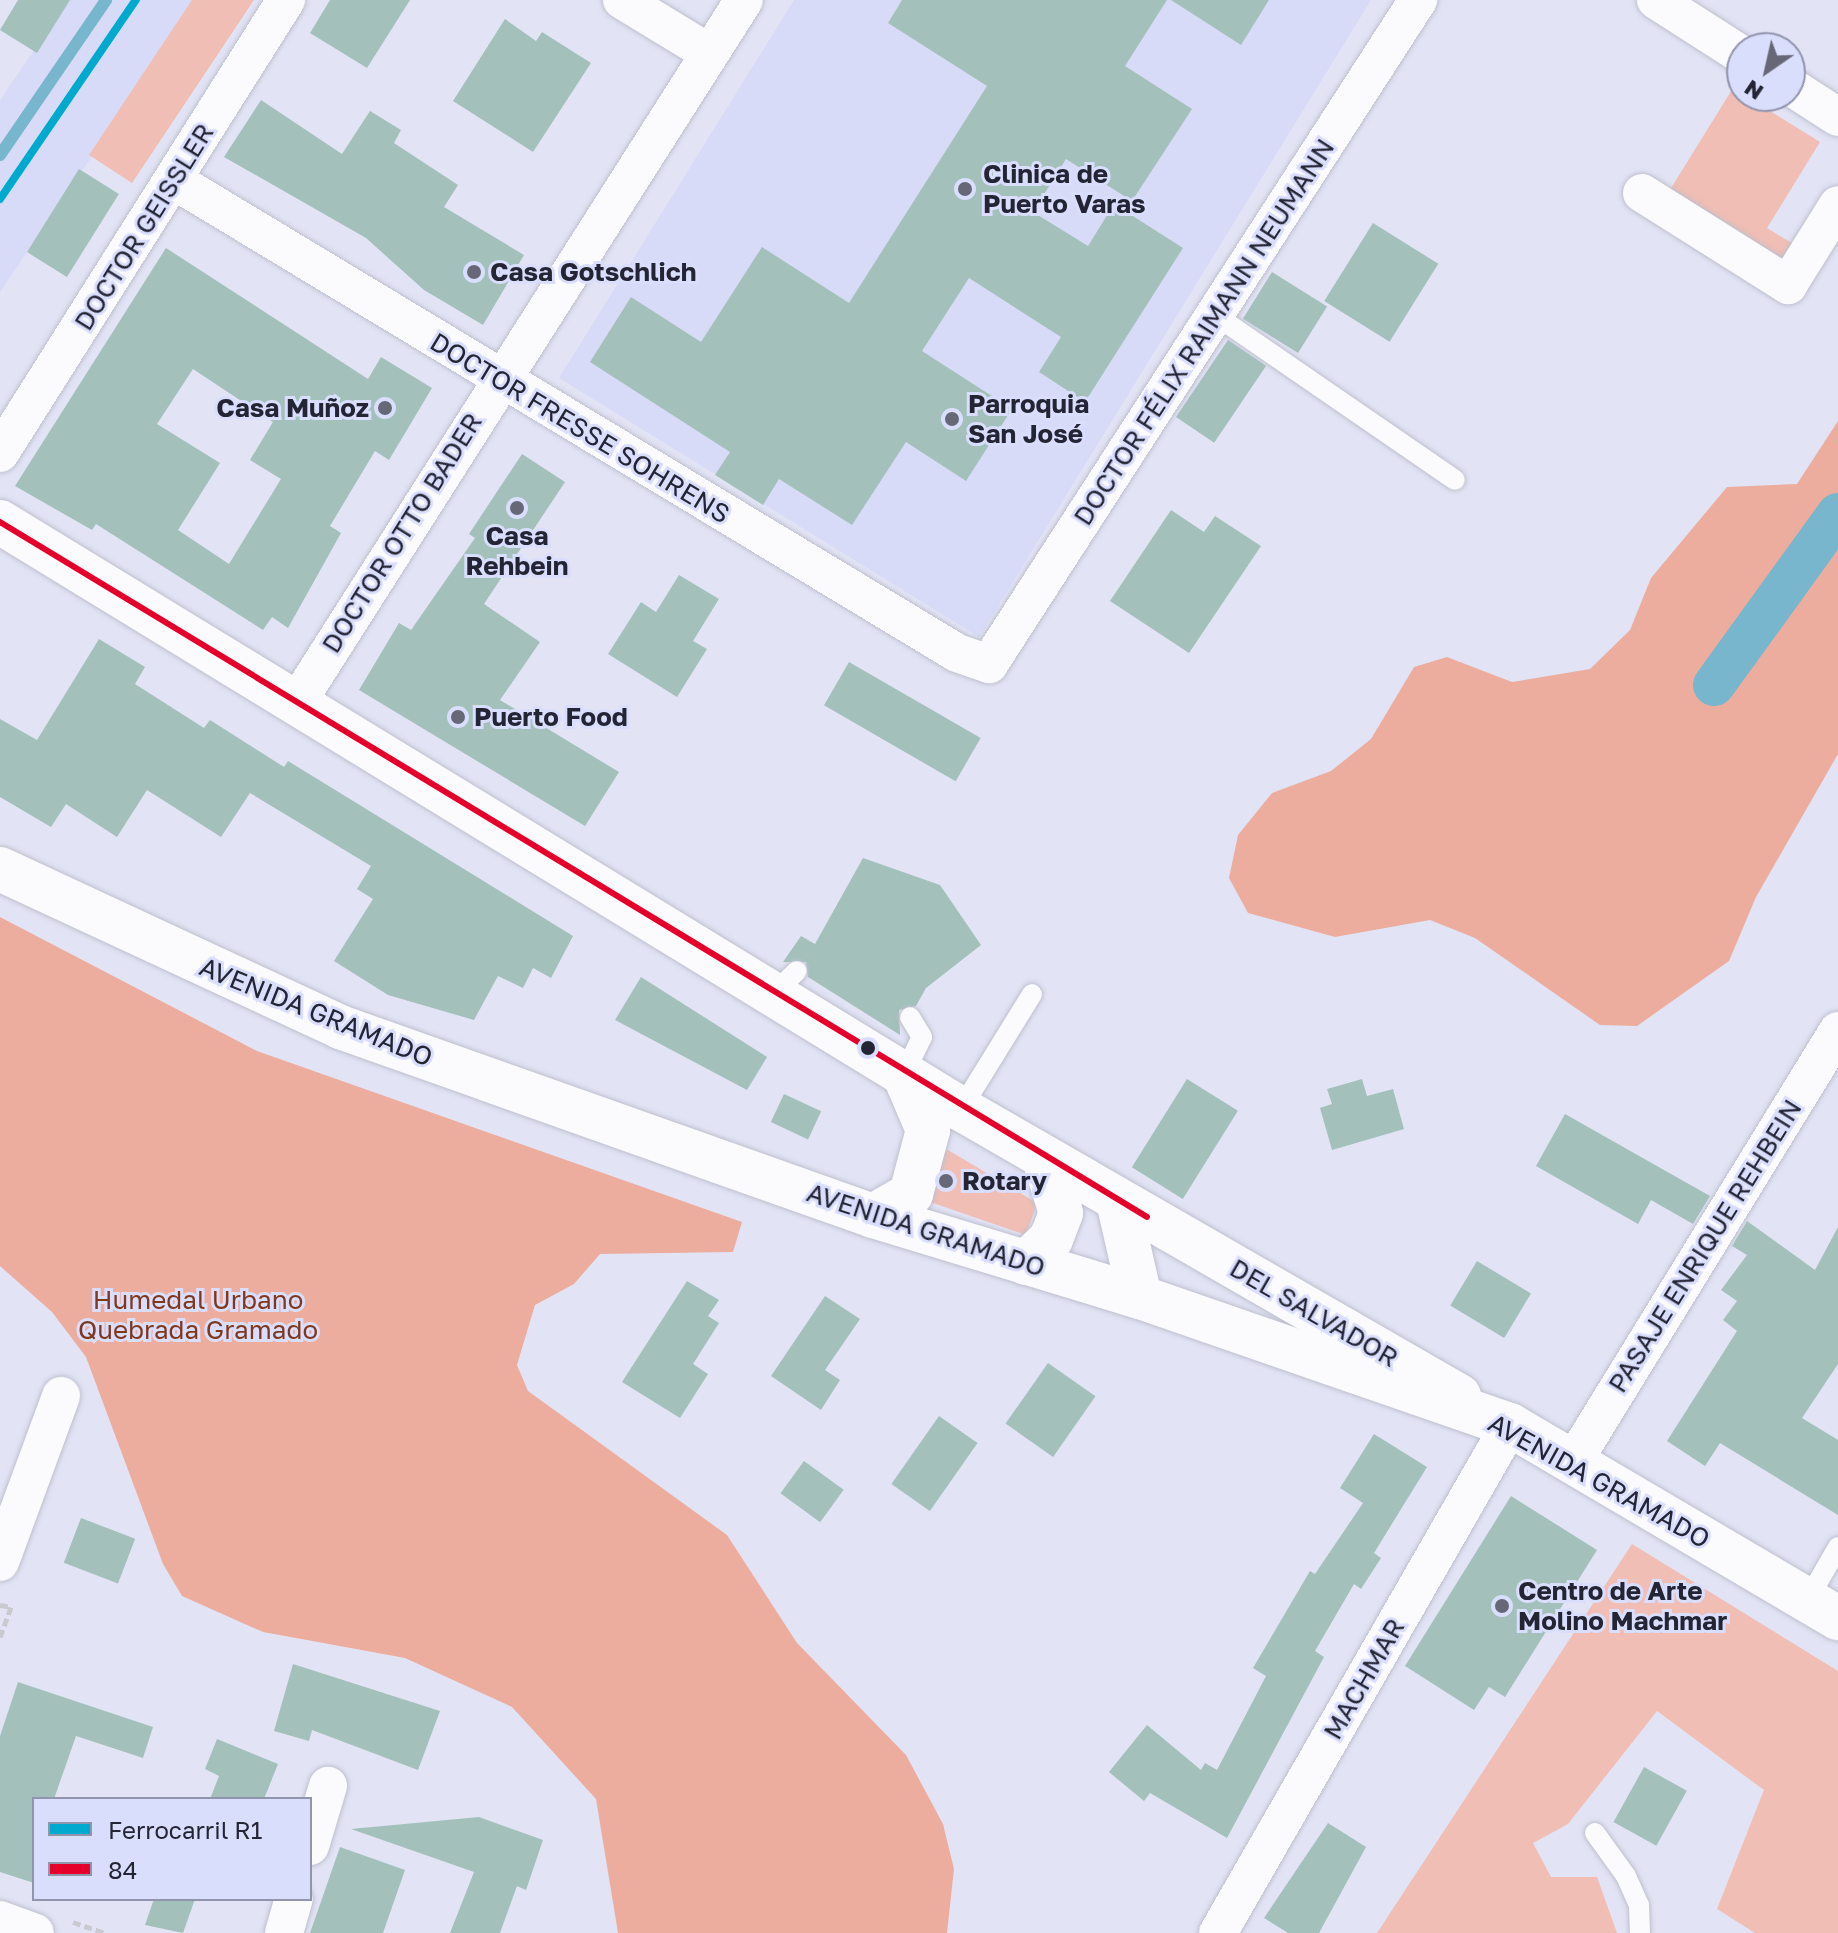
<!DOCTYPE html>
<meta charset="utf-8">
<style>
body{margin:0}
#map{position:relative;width:1838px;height:1933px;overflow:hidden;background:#e2e4f5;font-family:"Golos Text",sans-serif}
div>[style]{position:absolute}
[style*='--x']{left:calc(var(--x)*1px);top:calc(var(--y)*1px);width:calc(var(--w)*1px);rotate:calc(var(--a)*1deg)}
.built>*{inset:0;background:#d8dbf7}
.green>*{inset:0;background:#f0beb4}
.forest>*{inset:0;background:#ecad9f}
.stream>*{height:12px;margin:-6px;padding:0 6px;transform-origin:6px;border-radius:6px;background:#77b6cc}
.canal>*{height:42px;margin:-21px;padding:0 21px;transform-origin:21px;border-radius:21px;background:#77b6cc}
.building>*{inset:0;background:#a3c0bb;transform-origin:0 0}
.path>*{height:5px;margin-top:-2.5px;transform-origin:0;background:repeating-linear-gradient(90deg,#c9cad0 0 8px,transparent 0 12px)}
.roads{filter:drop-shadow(0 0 2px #bebfce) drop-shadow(0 0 2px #bebfce)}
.lane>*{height:20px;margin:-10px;padding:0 10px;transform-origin:10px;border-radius:10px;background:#fbfbfe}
.street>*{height:38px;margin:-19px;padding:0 19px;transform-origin:19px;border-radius:19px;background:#fbfbfe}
.secondary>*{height:44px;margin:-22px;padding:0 22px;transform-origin:22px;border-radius:22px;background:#fbfbfe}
.primary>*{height:44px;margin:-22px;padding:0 22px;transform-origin:22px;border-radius:22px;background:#fbfbfe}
.bus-1>*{height:6px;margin:-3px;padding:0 3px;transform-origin:3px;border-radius:3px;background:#e4002b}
.rail-1>*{height:8px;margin:-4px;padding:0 4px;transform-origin:4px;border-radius:4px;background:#00a9ce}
.dots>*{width:22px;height:22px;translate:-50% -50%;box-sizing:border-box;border:4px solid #dadefd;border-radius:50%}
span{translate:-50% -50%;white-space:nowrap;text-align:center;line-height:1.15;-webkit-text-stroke:6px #dadefd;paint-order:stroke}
.poi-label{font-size:26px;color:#242534;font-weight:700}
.left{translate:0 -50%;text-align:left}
.right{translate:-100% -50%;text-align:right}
.street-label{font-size:26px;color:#242534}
.park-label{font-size:26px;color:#81371c}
.legend{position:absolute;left:32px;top:1797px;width:280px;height:104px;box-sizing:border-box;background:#dadefd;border:2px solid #9194ad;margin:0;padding:10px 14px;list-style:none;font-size:24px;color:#242534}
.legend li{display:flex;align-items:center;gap:16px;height:40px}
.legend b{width:40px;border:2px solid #9194ad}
.north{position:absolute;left:1726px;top:32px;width:80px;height:80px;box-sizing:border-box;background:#dadefd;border:2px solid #9194ad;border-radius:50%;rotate:214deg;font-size:22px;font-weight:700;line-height:32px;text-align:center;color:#242534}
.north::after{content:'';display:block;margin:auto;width:28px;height:36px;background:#666878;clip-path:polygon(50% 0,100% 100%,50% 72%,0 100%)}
</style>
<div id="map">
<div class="built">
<div style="clip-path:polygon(68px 0,198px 0,0 292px,0 100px)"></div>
<div style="clip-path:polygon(794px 0,1371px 0,979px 637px,559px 378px)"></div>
</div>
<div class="green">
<div style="clip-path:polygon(192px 0,254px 0,132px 183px,89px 155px)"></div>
<div style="clip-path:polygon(1733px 88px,1820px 142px,1767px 228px,1795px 245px,1784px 264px,1668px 193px)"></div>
<div style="clip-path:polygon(943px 1147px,1037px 1203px,1026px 1235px,927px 1201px)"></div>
<div style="clip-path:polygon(1632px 1544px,1838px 1671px,1838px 1933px,1755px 1933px,1717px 1909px,1764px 1790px,1657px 1711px,1568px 1824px,1533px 1843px,1551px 1877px,1597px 1877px,1617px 1933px,1377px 1933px)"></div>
</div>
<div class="forest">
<div style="clip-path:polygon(1838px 421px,1838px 754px,1756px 897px,1729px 961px,1637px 1026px,1600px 1025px,1475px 938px,1430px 920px,1335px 937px,1248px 913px,1229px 878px,1238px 835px,1272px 793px,1331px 771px,1371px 739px,1414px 667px,1447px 657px,1512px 682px,1590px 669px,1630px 630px,1651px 578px,1727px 487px,1797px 484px)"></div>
<div style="clip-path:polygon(0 917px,257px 1051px,742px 1222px,733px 1252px,600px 1254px,574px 1284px,535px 1305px,517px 1365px,528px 1391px,727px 1535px,797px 1643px,906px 1755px,943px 1824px,954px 1869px,947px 1933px,618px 1933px,596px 1799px,512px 1707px,405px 1658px,263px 1632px,182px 1596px,163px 1564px,86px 1357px,52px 1312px,0 1266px)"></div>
</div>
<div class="stream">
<div style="--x:0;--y:155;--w:188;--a:-55.6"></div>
</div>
<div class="canal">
<div style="--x:1714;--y:685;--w:211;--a:-54.1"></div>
</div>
<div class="building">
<div style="clip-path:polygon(18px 0,70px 0,37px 53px,0 30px)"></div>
<div style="clip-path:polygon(330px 0,410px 0,367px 68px,310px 33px)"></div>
<div style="clip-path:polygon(902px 0,1167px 0,1125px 66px,1192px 109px,1132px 201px,1066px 159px,1033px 212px,1088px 246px,1114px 204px,1183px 248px,1085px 402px,1039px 372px,1061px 337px,969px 278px,922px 351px,1012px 409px,966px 481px,906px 442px,852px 525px,779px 479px,763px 505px,715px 475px,730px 452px,590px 362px,631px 297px,701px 342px,762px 247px,849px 303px,987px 86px,888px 23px)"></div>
<div style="clip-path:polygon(1171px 0,1269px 0,1241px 45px)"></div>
<div style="clip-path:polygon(505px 19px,536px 41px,542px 32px,591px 63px,533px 152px,453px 101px)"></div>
<div style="clip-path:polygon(261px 100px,342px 154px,370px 111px,401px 130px,394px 143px,458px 185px,444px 207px,524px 255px,483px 325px,424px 290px,366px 238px,224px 157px)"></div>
<div style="left:79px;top:169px;width:47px;height:98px;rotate:32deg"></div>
<div style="left:1373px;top:223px;width:77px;height:92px;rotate:32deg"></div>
<div style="clip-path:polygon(evenodd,166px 248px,368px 379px,381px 357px,432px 388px,389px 460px,375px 451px,330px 526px,341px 533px,288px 628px,272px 617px,263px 630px,96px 524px,92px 530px,15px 486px,166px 248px,193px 369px,273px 422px,250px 460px,281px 479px,229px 564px,178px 530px,220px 463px,157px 424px,193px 369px)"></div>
<div style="left:1272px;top:272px;width:65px;height:55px;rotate:32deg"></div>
<div style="left:1228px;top:340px;width:46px;height:93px;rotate:34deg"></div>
<div style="clip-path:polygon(522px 454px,565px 482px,484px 604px,540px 642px,500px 700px,619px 772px,585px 826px,359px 690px,399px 623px,411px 630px,475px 538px,469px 534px)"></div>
<div style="clip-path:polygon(1171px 510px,1204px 532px,1215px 516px,1261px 546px,1189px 653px,1110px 601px)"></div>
<div style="clip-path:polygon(679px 575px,719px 599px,693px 641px,707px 649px,677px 697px,608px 654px,641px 602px,656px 612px)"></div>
<div style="clip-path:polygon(99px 639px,145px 667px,135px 684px,204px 728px,210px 720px,284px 767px,288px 761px,573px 936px,551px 978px,533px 968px,523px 988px,498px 976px,474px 1020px,388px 995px,334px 961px,373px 899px,357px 889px,371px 866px,250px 793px,221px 837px,147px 790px,117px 837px,66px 804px,51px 827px,0 797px,0 719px,37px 740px)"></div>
<div style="left:849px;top:662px;width:152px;height:50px;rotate:30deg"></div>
<div style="clip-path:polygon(863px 858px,940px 885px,981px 945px,926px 988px,916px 1006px,899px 1010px,900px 1035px,808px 977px,806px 962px,783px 962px,801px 936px,815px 944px)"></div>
<div style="clip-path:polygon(641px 977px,767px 1057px,747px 1090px,615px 1020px)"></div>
<div style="left:1187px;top:1079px;width:60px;height:104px;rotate:32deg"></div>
<div style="clip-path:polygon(1362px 1079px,1367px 1096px,1393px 1089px,1404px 1129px,1332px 1150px,1320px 1108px,1332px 1104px,1327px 1089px)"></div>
<div style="left:784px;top:1094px;width:41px;height:31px;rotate:25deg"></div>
<div style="clip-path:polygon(1565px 1114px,1710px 1196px,1693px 1224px,1651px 1200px,1638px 1224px,1536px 1166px)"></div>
<div style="clip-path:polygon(1747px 1221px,1815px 1270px,1838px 1227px,1838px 1364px,1802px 1418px,1838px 1440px,1838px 1515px,1720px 1443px,1705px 1466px,1667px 1441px,1737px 1331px,1723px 1320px,1737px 1301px,1721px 1290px,1747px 1255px,1732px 1246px)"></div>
<div style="left:1477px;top:1261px;width:63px;height:52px;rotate:31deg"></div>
<div style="clip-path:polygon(687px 1281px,719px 1300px,708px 1316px,719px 1323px,693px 1364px,708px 1374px,680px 1418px,622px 1382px)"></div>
<div style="clip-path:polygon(825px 1296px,860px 1319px,825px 1370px,840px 1380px,821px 1410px,771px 1376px)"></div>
<div style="left:1048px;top:1363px;width:58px;height:74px;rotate:35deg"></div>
<div style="left:939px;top:1416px;width:47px;height:83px;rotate:35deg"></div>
<div style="clip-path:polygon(1374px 1434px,1427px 1467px,1374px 1553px,1381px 1558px,1361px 1589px,1354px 1584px,1315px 1651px,1324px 1657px,1227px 1838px,1150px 1793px,1144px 1801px,1109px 1772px,1147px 1725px,1201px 1770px,1205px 1763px,1217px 1770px,1266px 1676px,1253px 1668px,1310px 1571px,1315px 1574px,1363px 1503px,1340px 1488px)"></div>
<div style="left:804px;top:1461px;width:49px;height:40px;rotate:36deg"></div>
<div style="clip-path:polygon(1511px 1496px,1597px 1550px,1505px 1697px,1489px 1687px,1474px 1710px,1405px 1666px)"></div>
<div style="left:81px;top:1518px;width:58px;height:48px;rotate:21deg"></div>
<div style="clip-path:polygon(293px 1664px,440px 1711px,418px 1770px,312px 1730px,309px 1741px,274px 1731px)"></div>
<div style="clip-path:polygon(18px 1682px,153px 1727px,143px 1758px,76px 1736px,54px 1799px,34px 1799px,34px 1883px,0 1872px,0 1736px)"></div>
<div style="clip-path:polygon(217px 1739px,278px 1764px,264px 1799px,210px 1799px,219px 1776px,205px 1769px)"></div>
<div style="left:1644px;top:1767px;width:49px;height:63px;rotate:29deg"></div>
<div style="clip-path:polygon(479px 1817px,543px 1840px,526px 1890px,517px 1886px,500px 1933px,450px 1933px,474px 1872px,351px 1829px)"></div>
<div style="clip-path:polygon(1328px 1823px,1366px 1847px,1319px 1933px,1288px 1933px,1264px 1918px)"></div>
<div style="clip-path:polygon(340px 1847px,405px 1870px,383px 1933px,310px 1933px)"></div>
<div style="clip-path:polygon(154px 1899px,195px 1899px,183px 1933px,145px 1925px)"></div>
</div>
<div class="path">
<div style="--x:0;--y:1605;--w:11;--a:10"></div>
<div style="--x:11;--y:1607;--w:32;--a:110"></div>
<div style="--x:73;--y:1922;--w:34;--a:19"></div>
</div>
<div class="roads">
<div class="lane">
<div style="--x:1215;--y:315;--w:291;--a:34.5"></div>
<div style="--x:773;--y:994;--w:33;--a:-44"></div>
<div style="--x:904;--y:1074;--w:41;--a:-64.1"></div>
<div style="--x:922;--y:1037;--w:23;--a:-121"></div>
<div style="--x:961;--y:1109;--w:135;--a:-58.3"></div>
<div style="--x:1808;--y:1599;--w:60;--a:-60"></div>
<div style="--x:1595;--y:1833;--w:53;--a:54.2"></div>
<div style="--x:1626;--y:1876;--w:32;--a:66"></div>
<div style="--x:1639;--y:1905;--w:28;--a:88"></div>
</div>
<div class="street">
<div style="--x:622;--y:0;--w:102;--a:31.3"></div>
<div style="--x:1656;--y:0;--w:102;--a:32.6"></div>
<div style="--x:1790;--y:86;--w:57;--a:32.9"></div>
<div style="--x:175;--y:181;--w:913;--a:31.11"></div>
<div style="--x:957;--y:653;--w:34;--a:19"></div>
<div style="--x:989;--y:664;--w:791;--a:-57.13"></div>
<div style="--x:1642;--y:193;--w:173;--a:32.2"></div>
<div style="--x:1788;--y:285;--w:94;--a:-58"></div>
<div style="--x:0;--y:453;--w:536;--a:-57.73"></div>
<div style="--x:296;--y:704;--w:834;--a:-57.53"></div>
<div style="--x:1573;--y:1462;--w:506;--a:-58.41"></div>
<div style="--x:0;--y:1562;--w:177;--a:-69.8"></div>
<div style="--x:310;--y:1846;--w:63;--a:-73.3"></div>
<div style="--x:0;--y:1920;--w:37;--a:20"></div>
<div style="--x:284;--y:1933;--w:35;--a:-74"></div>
<div style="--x:1218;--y:1933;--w:586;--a:-60.11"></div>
</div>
<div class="secondary">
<div style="--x:0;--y:522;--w:1126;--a:31.42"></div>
<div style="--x:961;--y:1109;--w:575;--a:29.96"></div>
<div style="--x:1118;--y:1201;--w:98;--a:77.1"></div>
</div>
<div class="primary">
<div style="--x:0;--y:869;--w:375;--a:24.9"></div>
<div style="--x:340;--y:1027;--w:566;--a:19.52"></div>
<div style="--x:873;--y:1216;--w:279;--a:16.9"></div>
<div style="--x:1140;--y:1297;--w:392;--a:19.1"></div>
<div style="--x:1510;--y:1425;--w:381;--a:30.5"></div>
<div style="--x:873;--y:1216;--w:44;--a:-30.1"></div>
<div style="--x:911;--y:1194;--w:66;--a:-75.1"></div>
<div style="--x:928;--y:1130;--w:61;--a:-113.2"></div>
<div style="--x:1026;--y:1263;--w:35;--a:-44"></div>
<div style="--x:1051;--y:1239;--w:28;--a:-69"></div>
<div style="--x:1061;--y:1213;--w:57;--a:-107.5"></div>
</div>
</div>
<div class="bus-1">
<div style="--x:0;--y:522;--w:1341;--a:31.21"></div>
</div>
<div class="rail-1">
<div style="--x:0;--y:199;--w:241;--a:-55.7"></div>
</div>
<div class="dots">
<div style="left:965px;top:189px;background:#666878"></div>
<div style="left:474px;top:272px;background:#666878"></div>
<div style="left:385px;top:408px;background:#666878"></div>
<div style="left:952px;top:419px;background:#666878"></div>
<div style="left:517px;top:508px;background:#666878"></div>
<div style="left:458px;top:717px;background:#666878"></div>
<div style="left:868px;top:1048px;background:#242534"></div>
<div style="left:946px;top:1181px;background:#666878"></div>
<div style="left:1502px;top:1606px;background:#666878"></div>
</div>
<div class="poi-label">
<span class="left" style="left:983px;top:189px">Clinica de<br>Puerto Varas</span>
<span class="left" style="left:490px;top:272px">Casa Gotschlich</span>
<span class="left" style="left:968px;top:419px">Parroquia<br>San José</span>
<span class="right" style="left:369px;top:408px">Casa Muñoz</span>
<span style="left:517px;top:551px">Casa<br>Rehbein</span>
<span class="left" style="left:474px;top:717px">Puerto Food</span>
<span class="left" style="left:962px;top:1181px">Rotary</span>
<span class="left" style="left:1518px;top:1606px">Centro de Arte<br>Molino Machmar</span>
</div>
<div class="street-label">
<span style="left:144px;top:227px;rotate:-58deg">DOCTOR GEISSLER</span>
<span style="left:1204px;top:332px;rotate:-57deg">DOCTOR FÉLIX RAIMANN NEUMANN</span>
<span style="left:580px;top:428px;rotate:31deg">DOCTOR FRESSE SOHRENS</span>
<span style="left:402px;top:533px;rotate:-58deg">DOCTOR OTTO BADER</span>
<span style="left:316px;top:1012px;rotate:22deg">AVENIDA GRAMADO</span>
<span style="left:926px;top:1230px;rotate:18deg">AVENIDA GRAMADO</span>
<span style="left:1705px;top:1246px;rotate:-58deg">PASAJE ENRIQUE REHBEIN</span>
<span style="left:1314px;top:1313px;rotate:30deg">DEL SALVADOR</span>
<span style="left:1599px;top:1481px;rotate:29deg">AVENIDA GRAMADO</span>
<span style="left:1364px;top:1679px;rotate:-60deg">MACHMAR</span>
</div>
<div class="park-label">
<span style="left:198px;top:1315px">Humedal Urbano<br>Quebrada Gramado</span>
</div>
<ul class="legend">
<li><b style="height:10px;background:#00a9ce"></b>Ferrocarril R1</li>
<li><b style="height:10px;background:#e4002b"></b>84</li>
</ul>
<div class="north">N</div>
</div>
